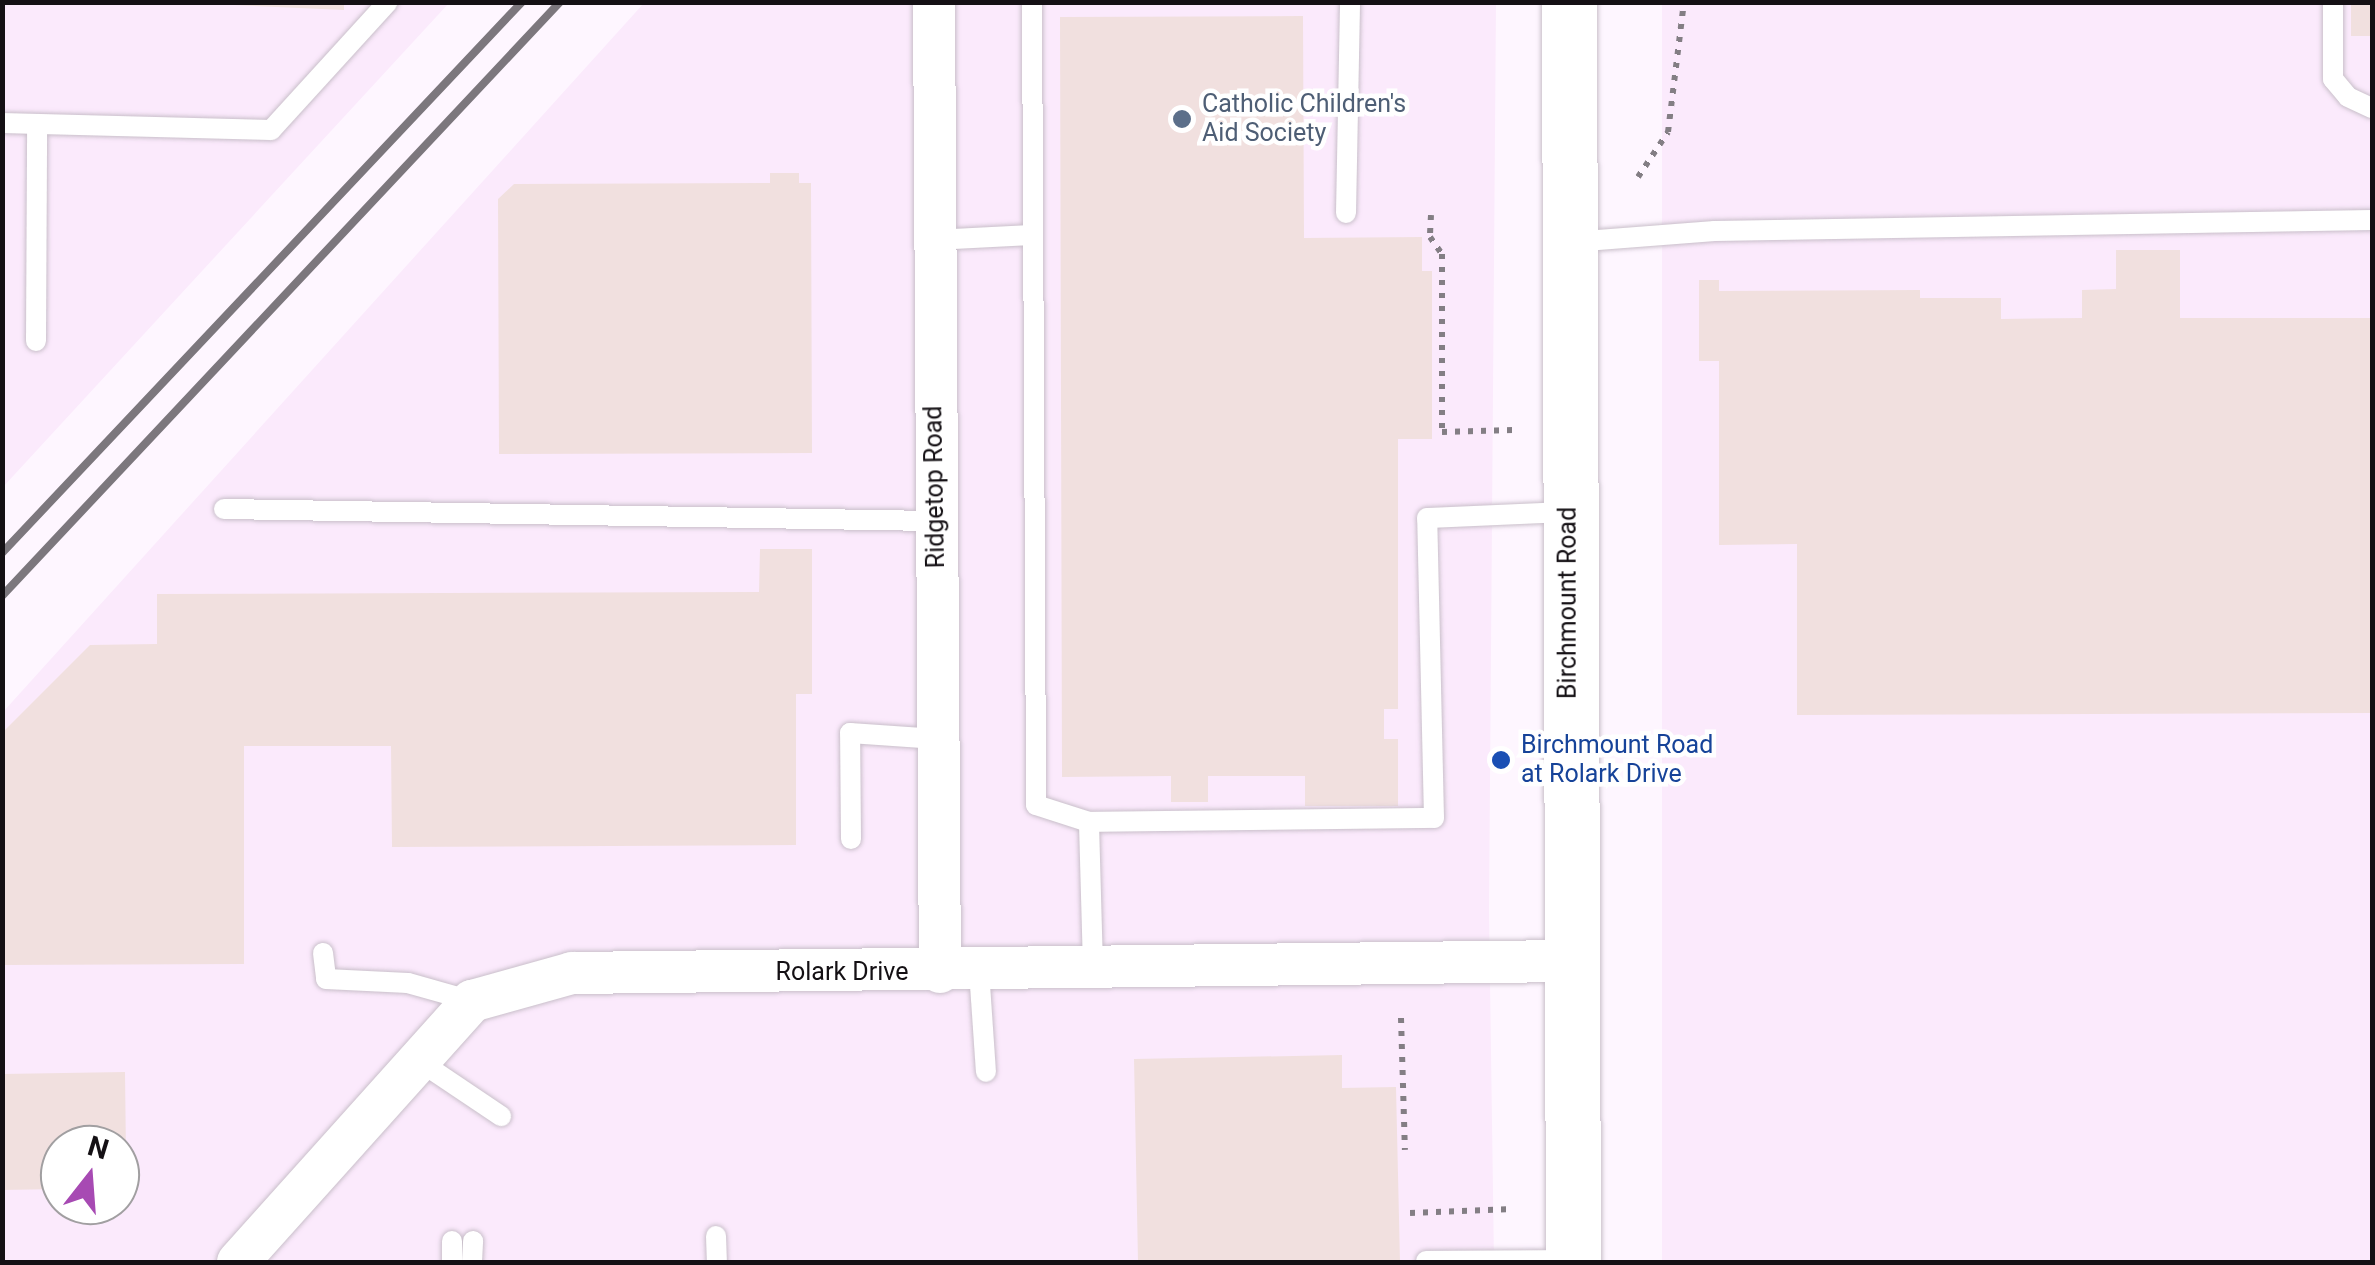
<!DOCTYPE html>
<style>
body{margin:0}
#map{position:relative;width:2375px;height:1265px;overflow:hidden;background:#fef6ff;font-family:Roboto,sans-serif}
div>[style]{position:absolute}
[style*='--x']{left:calc(var(--x)*1px);top:calc(var(--y)*1px);width:calc(var(--w)*1px);rotate:calc(var(--a)*1deg)}
.built>*{inset:0;background:#fbeafc;transform-origin:0 0}
.building>*{inset:0;background:#f1e0df;transform-origin:0 0}
.path>*{height:6px;margin-top:-3px;transform-origin:0;background:repeating-linear-gradient(90deg,#837e84 0 5px,transparent 0 13px)}
.roads{filter:drop-shadow(0 0 2px #c9bfca) drop-shadow(0 0 2px #c9bfca)}
.service>*{height:20px;margin:-10px;padding:0 10px;transform-origin:10px;border-radius:10px;background:#fff}
.minor>*{height:42px;margin:-21px;padding:0 21px;transform-origin:21px;border-radius:21px;background:#fff}
.secondary>*{height:55px;margin:-27.5px;padding:0 27.5px;transform-origin:27.5px;border-radius:27.5px;background:#fff}
.rail>*{height:8px;margin:-4px;padding:0 4px;transform-origin:4px;border-radius:4px;background:#7c777d}
.dots>*{width:28px;height:28px;translate:-50% -50%;box-sizing:border-box;border:5px solid #fff;border-radius:50%}
span{translate:-50% -50%;white-space:nowrap;text-align:center;line-height:1.15;-webkit-text-stroke:9px #fff;paint-order:stroke}
.service-label{font-size:25px;color:#4e5e75}
.left{translate:0 -50%;text-align:left}
.street-label{font-size:25px;color:#141014}
.transit-label{font-size:25px;color:#164399}
.frame{position:absolute;inset:0;border:5px solid #141014;pointer-events:none}
.north{position:absolute;left:40px;top:1125px;width:100px;height:100px;box-sizing:border-box;background:#fff;border:2px solid #a19fa1;border-radius:50%;rotate:17deg;font-size:28px;font-weight:700;line-height:40px;text-align:center;color:#141014}
.north::after{content:'';display:block;margin:auto;width:35px;height:45px;background:#a74ab3;clip-path:polygon(50% 0,100% 100%,50% 72%,0 100%)}
</style>
<div id="map">
<div class="built">
<div style="clip-path:polygon(3px 3px,449px 3px,3px 487px)"></div>
<div style="clip-path:polygon(evenodd,644px 3px,1496px 3px,1489px 911px,1494px 1262px,3px 1262px,3px 712px,644px 3px,60px 1145px,120px 1145px,120px 1205px,60px 1205px,60px 1145px)"></div>
<div style="left:1662px;top:3px;width:710px;height:1259px"></div>
</div>
<div class="building">
<div style="clip-path:polygon(166px 2px,344px 2px,344px 10px)"></div>
<div style="left:2351px;top:2px;width:21px;height:34px"></div>
<div style="clip-path:polygon(1303px 16px,1304px 238px,1422px 237px,1422px 271px,1432px 271px,1432px 439px,1398px 439px,1398px 709px,1384px 709px,1384px 739px,1398px 739px,1398px 806px,1305px 806px,1305px 776px,1208px 776px,1208px 802px,1171px 802px,1171px 776px,1062px 777px,1060px 17px)"></div>
<div style="clip-path:polygon(770px 173px,799px 173px,799px 183px,811px 183px,812px 453px,499px 454px,498px 199px,514px 184px,770px 183px)"></div>
<div style="clip-path:polygon(2116px 250px,2180px 250px,2180px 318px,2372px 318px,2372px 713px,1797px 715px,1797px 544px,1719px 545px,1719px 361px,1699px 361px,1699px 280px,1719px 280px,1719px 291px,1920px 290px,1920px 298px,2001px 298px,2001px 319px,2082px 318px,2082px 290px,2116px 289px)"></div>
<div style="clip-path:polygon(760px 549px,812px 549px,812px 694px,796px 694px,796px 845px,392px 847px,391px 746px,244px 746px,244px 964px,2px 965px,2px 733px,90px 645px,157px 644px,157px 594px,759px 592px)"></div>
<div style="clip-path:polygon(1342px 1055px,1342px 1088px,1396px 1087px,1400px 1262px,1138px 1262px,1134px 1059px)"></div>
<div style="clip-path:polygon(125px 1072px,126px 1155px,120px 1145px,60px 1145px,60px 1189px,2px 1190px,2px 1074px)"></div>
</div>
<div class="path">
<div style="--x:1638;--y:177;--w:54;--a:-56.3"></div>
<div style="--x:1668;--y:132;--w:131;--a:-83"></div>
<div style="--x:1431;--y:215;--w:22;--a:93"></div>
<div style="--x:1430;--y:237;--w:21;--a:55"></div>
<div style="--x:1442;--y:254;--w:178;--a:90"></div>
<div style="--x:1442;--y:432;--w:71;--a:-1.6"></div>
<div style="--x:1401;--y:1018;--w:132;--a:88.3"></div>
<div style="--x:1410;--y:1213;--w:103;--a:-2.2"></div>
</div>
<div class="roads">
<div class="service">
<div style="--x:1032;--y:2;--w:803;--a:89.71"></div>
<div style="--x:1036;--y:805;--w:56;--a:17.8"></div>
<div style="--x:2333;--y:2;--w:77;--a:90"></div>
<div style="--x:2333;--y:79;--w:23;--a:50"></div>
<div style="--x:2348;--y:97;--w:26;--a:25"></div>
<div style="--x:2;--y:123;--w:269;--a:1.5"></div>
<div style="--x:271;--y:130;--w:173;--a:-47.6"></div>
<div style="--x:1346;--y:213;--w:211;--a:-88.9"></div>
<div style="--x:934;--y:240;--w:97;--a:-3"></div>
<div style="--x:1572;--y:242;--w:143;--a:-4.4"></div>
<div style="--x:1715;--y:231;--w:657;--a:-0.96"></div>
<div style="--x:36;--y:341;--w:217;--a:-89.7"></div>
<div style="--x:224;--y:509;--w:712;--a:0.97"></div>
<div style="--x:851;--y:839;--w:106;--a:-90.5"></div>
<div style="--x:850;--y:733;--w:87;--a:3.9"></div>
<div style="--x:323;--y:953;--w:26;--a:83"></div>
<div style="--x:326;--y:979;--w:82;--a:2.8"></div>
<div style="--x:408;--y:983;--w:66;--a:15.7"></div>
<div style="--x:1093;--y:967;--w:145;--a:-91.6"></div>
<div style="--x:1089;--y:822;--w:345;--a:-0.7"></div>
<div style="--x:1434;--y:818;--w:300;--a:-91.3"></div>
<div style="--x:1427;--y:518;--w:140;--a:-2.5"></div>
<div style="--x:979;--y:970;--w:102;--a:86.1"></div>
<div style="--x:419;--y:1061;--w:99;--a:33.9"></div>
<div style="--x:716;--y:1236;--w:26;--a:88"></div>
<div style="--x:1426;--y:1261;--w:145;--a:-0.4"></div>
<div style="--x:452;--y:1262;--w:21;--a:-90"></div>
<div style="--x:472;--y:1262;--w:21;--a:-87"></div>
</div>
<div class="minor">
<div style="--x:934;--y:2;--w:970;--a:89.65"></div>
<div style="--x:238;--y:1262;--w:351;--a:-48.1"></div>
<div style="--x:472;--y:1001;--w:104;--a:-15.6"></div>
<div style="--x:572;--y:973;--w:996;--a:-0.69"></div>
</div>
<div class="secondary">
<div style="--x:1569;--y:2;--w:1260;--a:89.82"></div>
</div>
</div>
<div class="rail">
<div style="--x:2;--y:553;--w:758;--a:-46.66"></div>
<div style="--x:2;--y:596;--w:815;--a:-46.79"></div>
</div>
<div class="dots">
<div style="left:1182px;top:119px;background:#5c6f8a"></div>
<div style="left:1501px;top:760px;background:#1a4fb4"></div>
</div>
<div class="service-label">
<span class="left" style="left:1202px;top:119px">Catholic Children's<br>Aid Society</span>
</div>
<div class="street-label">
<span style="left:935px;top:487px;rotate:-91deg">Ridgetop Road</span>
<span style="left:1568px;top:603px;rotate:-90deg">Birchmount Road</span>
<span style="left:842px;top:972px">Rolark Drive</span>
</div>
<div class="transit-label">
<span class="left" style="left:1521px;top:760px">Birchmount Road<br>at Rolark Drive</span>
</div>
<div class="frame"></div>
<div class="north">N</div>
</div>
